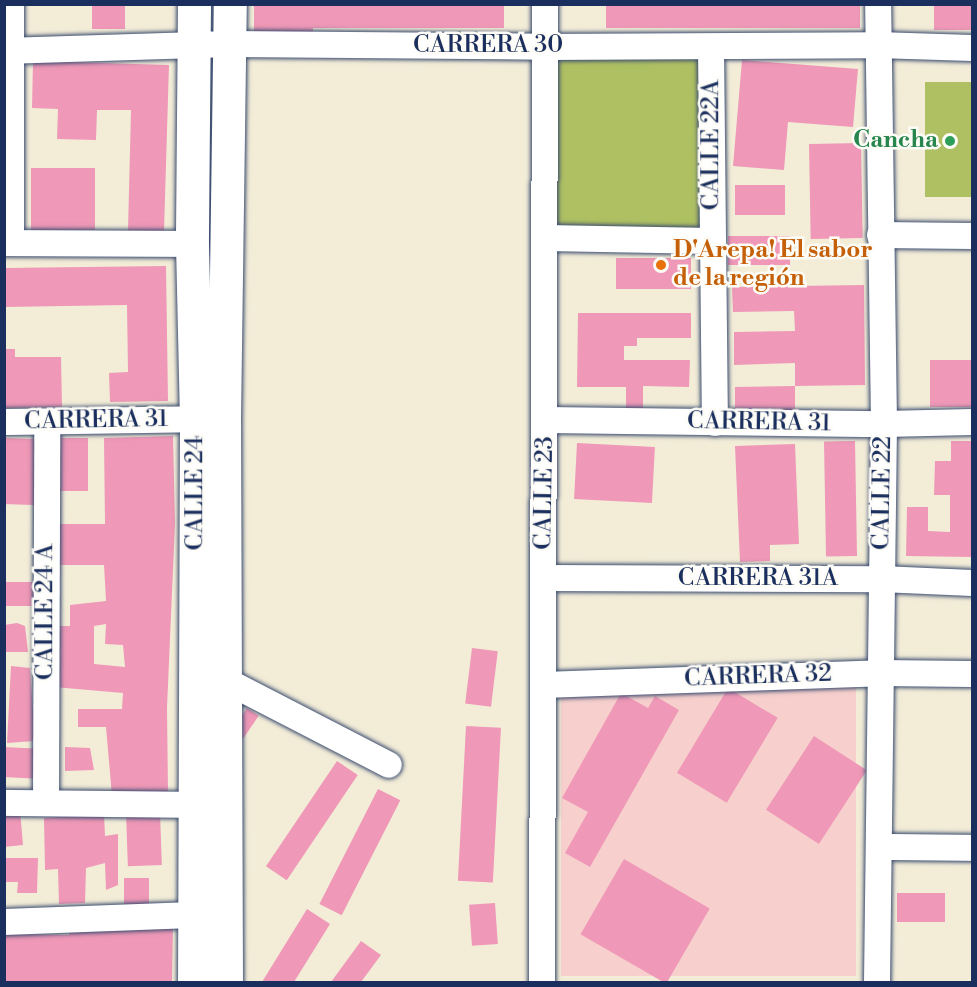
<!DOCTYPE html>
<meta charset="utf-8">
<style>
body{margin:0}
#map{position:relative;width:977px;height:987px;overflow:hidden;background:#f3edd8;font-family:"Libre Bodoni",serif}
div>[style]{position:absolute}
[style*='--x']{left:calc(var(--x)*1px);top:calc(var(--y)*1px);width:calc(var(--w)*1px);rotate:calc(var(--a)*1deg)}
.built>*{inset:0;background:#f7d0cd;transform-origin:0 0}
.green>*{inset:0;background:#afc063;transform-origin:0 0}
.building>*{inset:0;background:#ef98b7;transform-origin:0 0}
.roads{filter:drop-shadow(0 0 2px #3b4c70) drop-shadow(0 0 2px #3b4c70)}
.minor>*{height:26px;margin:-13px;padding:0 13px;transform-origin:13px;border-radius:13px;background:#fff}
.tertiary>*{height:33px;margin:-16.5px;padding:0 16.5px;transform-origin:16.5px;border-radius:16.5px;background:#fff}
.dots>*{width:16px;height:16px;translate:-50% -50%;box-sizing:border-box;border:3px solid #fdfcf7;border-radius:50%}
span{translate:-50% -50%;white-space:nowrap;text-align:center;line-height:1.15;-webkit-text-stroke:5px #fdfcf7;paint-order:stroke}
.street-label{font-size:24px;color:#1b2f5e}
.leisure-label{font-size:24px;color:#27864d;font-weight:700}
.right{translate:-100% -50%;text-align:right}
.food-label{font-size:24px;color:#c56008;font-weight:700}
.left{translate:0 -50%;text-align:left}
.frame{position:absolute;inset:0;border:6px solid #1b2f5e;pointer-events:none}
</style>
<div id="map">
<div class="built">
<div style="left:856px;top:685px;width:291px;height:295px;rotate:90deg"></div>
</div>
<div class="green">
<div style="clip-path:polygon(558px 55px,703px 55px,702px 230px,557px 227px,553px 61px)"></div>
<div style="left:972px;top:82px;width:115px;height:47px;rotate:90deg"></div>
</div>
<div class="building">
<div style="left:92px;top:4px;width:33px;height:25px"></div>
<div style="clip-path:polygon(254px 4px,504px 4px,504px 28px,313px 28px,313px 40px,254px 40px)"></div>
<div style="left:606px;top:4px;width:254px;height:24px"></div>
<div style="left:934px;top:4px;width:38px;height:26px"></div>
<div style="clip-path:polygon(742px 60px,858px 69px,853px 127px,788px 122px,784px 170px,733px 166px)"></div>
<div style="clip-path:polygon(33px 61px,169px 65px,164px 231px,128px 231px,131px 110px,97px 110px,96px 140px,57px 139px,58px 109px,32px 108px)"></div>
<div style="left:861px;top:143px;width:95px;height:52px;rotate:89deg"></div>
<div style="left:31px;top:168px;width:64px;height:62px"></div>
<div style="left:735px;top:185px;width:50px;height:30px"></div>
<div style="left:790px;top:236px;width:29px;height:62px;rotate:90deg"></div>
<div style="left:691px;top:258px;width:31px;height:75px;rotate:90deg"></div>
<div style="clip-path:polygon(166px 266px,168px 401px,110px 402px,109px 373px,128px 372px,127px 305px,4px 307px,4px 268px)"></div>
<div style="clip-path:polygon(864px 285px,865px 385px,795px 386px,795px 419px,735px 420px,735px 387px,795px 386px,795px 363px,734px 365px,734px 332px,795px 331px,794px 311px,733px 312px,732px 287px)"></div>
<div style="clip-path:polygon(578px 313px,691px 313px,691px 338px,637px 338px,637px 346px,624px 346px,624px 360px,690px 360px,689px 387px,643px 386px,643px 409px,626px 409px,626px 387px,577px 387px)"></div>
<div style="clip-path:polygon(4px 349px,15px 349px,15px 357px,61px 357px,62px 407px,4px 408px)"></div>
<div style="left:930px;top:360px;width:42px;height:47px"></div>
<div style="clip-path:polygon(evenodd,173px 436px,175px 523px,167px 708px,168px 793px,112px 796px,106px 727px,78px 727px,78px 709px,122px 709px,123px 693px,54px 687px,58px 626px,70px 626px,70px 605px,106px 601px,104px 565px,56px 565px,57px 524px,105px 524px,104px 438px,173px 436px,106px 624px,105px 644px,123px 645px,125px 667px,94px 664px,94px 626px,106px 624px)"></div>
<div style="left:4px;top:438px;width:32px;height:66px;rotate:2deg"></div>
<div style="left:55px;top:438px;width:33px;height:53px"></div>
<div style="left:855px;top:441px;width:115px;height:31px;rotate:89deg"></div>
<div style="clip-path:polygon(951px 441px,972px 441px,972px 557px,906px 556px,907px 507px,928px 507px,928px 531px,950px 532px,950px 495px,934px 495px,935px 461px,951px 461px)"></div>
<div style="left:577px;top:443px;width:78px;height:56px;rotate:3deg"></div>
<div style="clip-path:polygon(795px 444px,799px 544px,770px 545px,770px 561px,740px 562px,735px 446px)"></div>
<div style="left:4px;top:582px;width:34px;height:24px"></div>
<div style="clip-path:polygon(17px 623px,25px 626px,28px 652px,4px 652px,4px 625px)"></div>
<div style="left:472px;top:648px;width:26px;height:56px;rotate:7deg"></div>
<div style="clip-path:polygon(11px 666px,30px 668px,35px 741px,7px 743px)"></div>
<div style="left:728px;top:688px;width:58px;height:99px;rotate:31deg"></div>
<div style="clip-path:polygon(621px 693px,648px 708px,655px 696px,679px 710px,590px 867px,565px 853px,588px 812px,562px 798px)"></div>
<div style="left:247px;top:708px;width:14px;height:29px;rotate:34deg"></div>
<div style="left:466px;top:726px;width:35px;height:155px;rotate:3deg"></div>
<div style="left:814px;top:736px;width:63px;height:88px;rotate:33deg"></div>
<div style="left:4px;top:747px;width:35px;height:30px;rotate:3deg"></div>
<div style="clip-path:polygon(65px 747px,90px 748px,94px 770px,65px 771px)"></div>
<div style="left:337px;top:761px;width:25px;height:127px;rotate:34deg"></div>
<div style="left:378px;top:789px;width:25px;height:129px;rotate:27deg"></div>
<div style="clip-path:polygon(20px 810px,23px 845px,4px 847px,4px 811px)"></div>
<div style="left:160px;top:812px;width:53px;height:34px;rotate:88deg"></div>
<div style="clip-path:polygon(104px 814px,105px 836px,118px 834px,118px 885px,106px 890px,105px 863px,86px 868px,85px 903px,59px 904px,58px 869px,45px 870px,44px 818px)"></div>
<div style="clip-path:polygon(4px 858px,38px 858px,37px 893px,17px 893px,18px 882px,4px 882px)"></div>
<div style="left:624px;top:859px;width:99px;height:87px;rotate:30deg"></div>
<div style="left:124px;top:878px;width:25px;height:26px"></div>
<div style="left:945px;top:893px;width:29px;height:48px;rotate:90deg"></div>
<div style="left:495px;top:903px;width:41px;height:26px;rotate:86deg"></div>
<div style="clip-path:polygon(307px 909px,330px 924px,294px 982px,262px 982px)"></div>
<div style="clip-path:polygon(173px 925px,172px 982px,4px 982px,4px 934px,69px 935px,70px 927px)"></div>
<div style="clip-path:polygon(361px 941px,381px 955px,361px 982px,331px 982px)"></div>
</div>
<div class="roads">
<div class="minor">
<div style="--x:11;--y:4;--w:239;--a:90"></div>
<div style="--x:711;--y:47;--w:376;--a:89.4"></div>
<div style="--x:4;--y:51;--w:226;--a:-1.8"></div>
<div style="--x:230;--y:44;--w:314;--a:0.5"></div>
<div style="--x:544;--y:47;--w:333;--a:-0.3"></div>
<div style="--x:877;--y:45;--w:95;--a:1.8"></div>
<div style="--x:880;--y:235;--w:92;--a:0.6"></div>
<div style="--x:545;--y:238;--w:168;--a:1"></div>
<div style="--x:4;--y:243;--w:188;--a:0.3"></div>
<div style="--x:546;--y:420;--w:338;--a:0.7"></div>
<div style="--x:884;--y:424;--w:88;--a:-1.3"></div>
<div style="--x:4;--y:422;--w:211;--a:-0.8"></div>
<div style="--x:544;--y:578;--w:337;--a:0.2"></div>
<div style="--x:881;--y:579;--w:91;--a:2.5"></div>
<div style="--x:211;--y:673;--w:200;--a:27.3"></div>
<div style="--x:543;--y:685;--w:337;--a:-2"></div>
<div style="--x:880;--y:673;--w:92;--a:0.6"></div>
<div style="--x:46;--y:802;--w:380;--a:-89.8"></div>
<div style="--x:4;--y:803;--w:189;--a:0.6"></div>
<div style="--x:880;--y:847;--w:92;--a:0.6"></div>
<div style="--x:4;--y:922;--w:189;--a:-2.1"></div>
<div style="--x:542;--y:982;--w:978;--a:-89.82"></div>
<div style="--x:877;--y:982;--w:558;--a:-89.28"></div>
<div style="--x:884;--y:424;--w:420;--a:-90.8"></div>
</div>
<div class="tertiary">
<div style="--x:194;--y:4;--w:240;--a:90.5"></div>
<div style="--x:192;--y:244;--w:176;--a:88.7"></div>
<div style="--x:196;--y:420;--w:562;--a:90.2"></div>
<div style="--x:226;--y:982;--w:563;--a:-90.2"></div>
<div style="--x:224;--y:419;--w:415;--a:-89.2"></div>
</div>
</div>
<div class="dots">
<div style="left:950px;top:141px;background:#2e9e5b"></div>
<div style="left:661px;top:265px;background:#e8710a"></div>
</div>
<div class="street-label">
<span style="left:488px;top:46px">CARRERA 30</span>
<span style="left:712px;top:145px;rotate:-90deg">CALLE 22A</span>
<span style="left:96px;top:421px;rotate:-1deg">CARRERA 31</span>
<span style="left:759px;top:423px;rotate:1deg">CARRERA 31</span>
<span style="left:196px;top:493px;rotate:-90deg">CALLE 24</span>
<span style="left:545px;top:493px;rotate:-89deg">CALLE 23</span>
<span style="left:883px;top:493px;rotate:-89deg">CALLE 22</span>
<span style="left:758px;top:579px">CARRERA 31A</span>
<span style="left:46px;top:612px;rotate:-90deg">CALLE 24 A</span>
<span style="left:758px;top:677px;rotate:-2deg">CARRERA 32</span>
</div>
<div class="leisure-label">
<span class="right" style="left:938px;top:141px">Cancha</span>
</div>
<div class="food-label">
<span class="left" style="left:673px;top:265px">D'Arepa! El sabor<br>de la región</span>
</div>
<div class="frame"></div>
</div>
